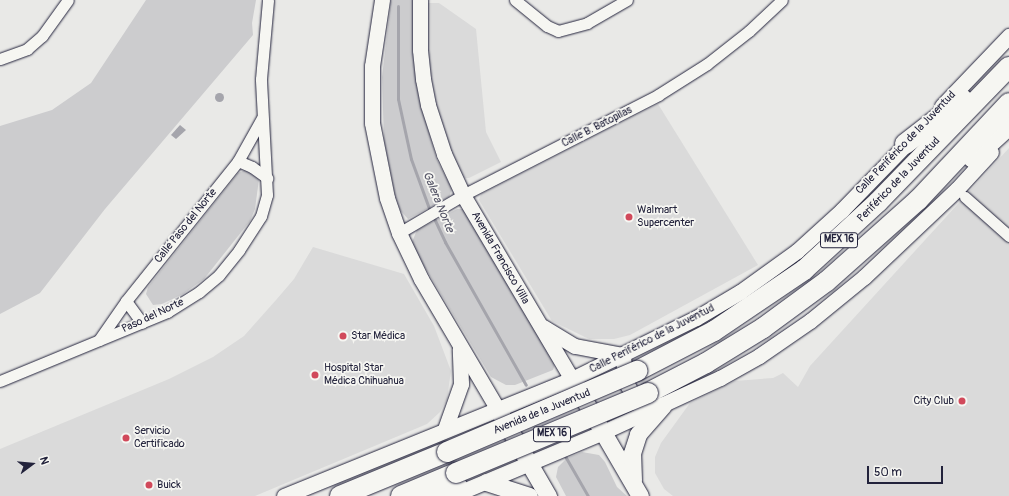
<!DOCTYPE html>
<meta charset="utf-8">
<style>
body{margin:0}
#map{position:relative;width:1009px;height:496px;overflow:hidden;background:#e9e9e7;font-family:Pangolin,sans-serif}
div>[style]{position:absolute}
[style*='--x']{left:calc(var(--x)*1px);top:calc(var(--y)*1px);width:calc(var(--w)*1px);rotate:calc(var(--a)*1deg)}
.built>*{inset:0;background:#dadada}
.green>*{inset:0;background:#ccccce}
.water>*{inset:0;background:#a5a5ac}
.round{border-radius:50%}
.stream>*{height:3px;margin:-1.5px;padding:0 1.5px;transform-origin:1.5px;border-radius:1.5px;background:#a5a5ac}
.roads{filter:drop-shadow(0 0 1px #22223b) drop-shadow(0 0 1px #22223b)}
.street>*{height:11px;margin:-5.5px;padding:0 5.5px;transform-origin:5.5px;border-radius:5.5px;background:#f6f6f2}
.secondary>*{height:15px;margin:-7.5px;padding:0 7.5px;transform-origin:7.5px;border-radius:7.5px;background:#f6f6f2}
.primary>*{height:17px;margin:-8.5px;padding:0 8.5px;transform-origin:8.5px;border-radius:8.5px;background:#f6f6f2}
.highway>*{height:20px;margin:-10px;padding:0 10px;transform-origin:10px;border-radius:10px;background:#f6f6f2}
.bridges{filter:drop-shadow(0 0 1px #22223b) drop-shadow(0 0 1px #22223b)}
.highway-bridge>*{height:20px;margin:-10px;padding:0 10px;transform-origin:10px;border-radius:10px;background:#f6f6f2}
.dots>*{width:11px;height:11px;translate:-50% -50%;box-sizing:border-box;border:2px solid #f6f6f2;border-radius:50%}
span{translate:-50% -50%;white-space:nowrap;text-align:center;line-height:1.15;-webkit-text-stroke:3.5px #f6f6f2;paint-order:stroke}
.shield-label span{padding:1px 3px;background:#f6f6f2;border:1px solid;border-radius:3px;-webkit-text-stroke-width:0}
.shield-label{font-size:10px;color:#22223b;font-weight:700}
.street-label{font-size:11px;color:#22223b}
.poi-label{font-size:11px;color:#22223b}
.left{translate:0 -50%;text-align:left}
.right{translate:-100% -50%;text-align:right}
.water-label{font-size:12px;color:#565668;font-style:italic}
.north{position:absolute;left:12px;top:444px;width:40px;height:40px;-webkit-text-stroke:3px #f6f6f2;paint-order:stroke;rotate:74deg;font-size:11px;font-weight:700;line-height:16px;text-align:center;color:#22223b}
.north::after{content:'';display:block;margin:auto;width:14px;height:18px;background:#22223b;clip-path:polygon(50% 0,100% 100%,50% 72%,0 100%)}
.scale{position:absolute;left:867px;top:466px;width:76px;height:18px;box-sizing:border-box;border:2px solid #22223b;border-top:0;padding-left:5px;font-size:12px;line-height:14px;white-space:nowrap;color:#22223b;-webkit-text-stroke:3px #f6f6f2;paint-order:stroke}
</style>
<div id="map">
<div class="built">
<div style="clip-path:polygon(423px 3px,439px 3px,476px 29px,486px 132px,501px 162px,469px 178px,463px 178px,458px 172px,430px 92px)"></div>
<div style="clip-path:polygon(658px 104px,758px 265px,630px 335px,614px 339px,589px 339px,552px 321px,479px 200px,481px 194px)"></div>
<div style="clip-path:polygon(1009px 148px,1009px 225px,1007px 224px,1009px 226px,1009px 496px,673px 496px,664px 489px,655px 473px,655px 457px,661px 443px,690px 403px,735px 381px,773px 378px,783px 373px,798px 387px,810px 366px)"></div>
<div style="clip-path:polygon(313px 247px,404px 274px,434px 326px,451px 371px,447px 399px,440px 412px,427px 424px,255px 496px,0 496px,0 449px,169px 379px,213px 357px,244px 336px,276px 300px,294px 279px)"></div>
</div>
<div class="green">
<div style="clip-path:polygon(146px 0,256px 0,252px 23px,253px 35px,105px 209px,40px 293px,0 314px,0 126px,52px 110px,91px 83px)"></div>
<div style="clip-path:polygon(391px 0,414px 0,419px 98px,437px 160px,452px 189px,449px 197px,408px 219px,400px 210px,395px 195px,384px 141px,382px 77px)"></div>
<div style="clip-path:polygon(245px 170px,249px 170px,259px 179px,255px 209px,250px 221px,204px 279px,183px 294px,162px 304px,153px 305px,146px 294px,148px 287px,238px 173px)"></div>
<div style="clip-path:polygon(457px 209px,464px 209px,555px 364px,553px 370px,515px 385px,506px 385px,491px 377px,415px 251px,412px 242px,417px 230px)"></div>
<div style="clip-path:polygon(582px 452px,599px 455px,605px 462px,617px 487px,627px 496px,566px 496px,556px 477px,558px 467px,567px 458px)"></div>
</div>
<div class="water">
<div class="round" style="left:214.5px;top:92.5px;width:9px;height:9px"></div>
<div style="clip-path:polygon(180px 125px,186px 130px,176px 139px,171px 135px)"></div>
</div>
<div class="stream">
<div style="--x:398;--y:6;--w:93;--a:90"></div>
<div style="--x:398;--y:99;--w:61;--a:77.8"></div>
<div style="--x:411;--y:159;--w:55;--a:69.9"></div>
<div style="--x:433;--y:216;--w:29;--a:65"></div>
<div style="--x:445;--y:242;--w:164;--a:60.5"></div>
<div style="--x:565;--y:456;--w:46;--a:60.1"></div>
</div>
<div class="roads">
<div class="street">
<div style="--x:515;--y:0;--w:41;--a:39.1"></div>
<div style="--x:547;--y:26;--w:12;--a:24"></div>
<div style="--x:558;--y:31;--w:30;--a:-15"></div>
<div style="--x:587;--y:23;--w:46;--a:-29.9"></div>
<div style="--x:0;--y:59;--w:29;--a:-20"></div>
<div style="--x:27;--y:49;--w:20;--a:-41"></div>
<div style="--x:42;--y:36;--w:44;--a:-54.2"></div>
<div style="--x:238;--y:161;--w:15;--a:23"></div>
<div style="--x:252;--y:167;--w:19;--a:36"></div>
<div style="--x:965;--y:197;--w:59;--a:41.6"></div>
<div style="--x:399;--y:233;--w:74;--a:-30.7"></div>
<div style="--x:463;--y:195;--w:219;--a:-27.1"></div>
<div style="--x:658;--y:95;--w:58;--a:-32.3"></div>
<div style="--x:707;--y:64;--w:53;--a:-38.2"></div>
<div style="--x:749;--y:31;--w:45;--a:-43.2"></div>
<div style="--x:126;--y:301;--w:27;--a:54"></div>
<div style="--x:99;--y:340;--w:47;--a:-55.3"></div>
<div style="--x:126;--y:301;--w:179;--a:-51.3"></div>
<div style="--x:238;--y:161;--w:49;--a:-60.8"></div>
<div style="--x:0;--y:381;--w:181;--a:-22.4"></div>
<div style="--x:167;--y:312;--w:38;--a:-32"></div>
<div style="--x:199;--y:292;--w:26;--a:-40"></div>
<div style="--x:219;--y:275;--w:32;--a:-51"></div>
<div style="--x:239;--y:250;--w:40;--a:-57.1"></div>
<div style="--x:261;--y:216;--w:22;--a:-74"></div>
<div style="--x:267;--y:195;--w:116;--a:-93"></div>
<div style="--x:261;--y:79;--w:79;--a:-84.9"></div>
</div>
<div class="secondary">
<div style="--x:382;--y:0;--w:67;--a:98.6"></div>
<div style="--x:372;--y:66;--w:57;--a:90"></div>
<div style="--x:372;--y:123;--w:76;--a:78.7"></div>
<div style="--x:387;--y:198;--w:37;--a:71"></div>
<div style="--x:399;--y:233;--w:51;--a:64.4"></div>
<div style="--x:421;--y:279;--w:150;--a:59.5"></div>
<div style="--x:420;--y:0;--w:50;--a:90"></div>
<div style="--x:420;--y:50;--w:29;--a:84"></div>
<div style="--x:423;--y:79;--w:26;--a:79"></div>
<div style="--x:428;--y:105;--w:52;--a:71.9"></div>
<div style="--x:444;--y:154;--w:45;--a:65.1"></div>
<div style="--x:463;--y:195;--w:214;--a:59.4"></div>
<div style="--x:942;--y:106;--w:97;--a:-46.3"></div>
<div style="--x:543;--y:327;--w:37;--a:31"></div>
<div style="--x:575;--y:346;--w:49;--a:10.6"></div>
<div style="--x:623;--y:355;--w:26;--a:86"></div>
<div style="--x:625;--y:381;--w:30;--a:60"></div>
<div style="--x:445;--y:429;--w:48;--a:-70.4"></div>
<div style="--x:461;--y:384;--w:35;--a:-92"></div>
<div style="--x:284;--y:496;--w:311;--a:-22.1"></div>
<div style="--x:572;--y:379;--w:138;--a:-26.2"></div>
<div style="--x:696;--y:318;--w:51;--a:-30.6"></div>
<div style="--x:740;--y:292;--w:70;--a:-35.7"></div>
<div style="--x:797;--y:251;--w:61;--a:-42.3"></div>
<div style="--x:842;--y:210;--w:102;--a:-45.8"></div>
<div style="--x:429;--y:496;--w:32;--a:-22"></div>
<div style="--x:451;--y:496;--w:165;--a:-22.8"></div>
<div style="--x:603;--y:432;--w:129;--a:-24.8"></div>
<div style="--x:720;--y:378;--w:45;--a:-29.4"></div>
<div style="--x:759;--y:356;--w:62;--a:-34.5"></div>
<div style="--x:810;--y:321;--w:70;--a:-39.2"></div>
<div style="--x:864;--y:277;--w:128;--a:-43.4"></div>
<div style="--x:957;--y:189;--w:50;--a:-47.4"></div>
</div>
<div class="primary">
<div style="--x:572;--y:379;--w:135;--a:59.8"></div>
<div style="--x:497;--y:408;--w:102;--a:59.9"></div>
<div style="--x:633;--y:480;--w:27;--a:-92"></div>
<div style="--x:632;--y:453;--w:20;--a:-72"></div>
<div style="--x:638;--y:434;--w:38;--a:-49"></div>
<div style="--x:486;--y:482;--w:45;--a:18"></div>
</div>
<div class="highway">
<div style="--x:905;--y:144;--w:73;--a:-37.8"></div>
<div style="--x:973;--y:158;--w:49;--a:-42.5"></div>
<div style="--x:637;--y:371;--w:87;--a:-27.5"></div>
<div style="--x:714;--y:331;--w:109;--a:-34.1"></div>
<div style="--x:804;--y:270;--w:100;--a:-42.6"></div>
<div style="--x:878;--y:202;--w:188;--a:-45.9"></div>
<div style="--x:648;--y:393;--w:65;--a:-27.3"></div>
<div style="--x:706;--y:363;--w:67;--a:-31.6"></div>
<div style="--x:763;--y:328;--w:79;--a:-36.3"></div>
<div style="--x:827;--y:281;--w:122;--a:-41.7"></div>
<div style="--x:918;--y:200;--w:133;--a:-46.8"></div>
<div style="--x:340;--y:496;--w:116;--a:-22.4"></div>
<div style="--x:401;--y:496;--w:60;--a:-22.7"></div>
</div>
</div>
<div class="bridges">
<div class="highway-bridge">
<div style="--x:447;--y:452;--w:207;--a:-23.1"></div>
<div style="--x:456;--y:473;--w:208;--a:-22.6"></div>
</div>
</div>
<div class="dots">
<div style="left:629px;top:217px;background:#d1495b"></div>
<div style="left:343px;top:336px;background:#d1495b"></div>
<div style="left:315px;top:375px;background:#d1495b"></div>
<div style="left:962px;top:401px;background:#d1495b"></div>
<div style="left:126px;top:438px;background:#d1495b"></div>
<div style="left:149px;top:485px;background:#d1495b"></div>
</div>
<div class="shield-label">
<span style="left:839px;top:240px">MEX 16</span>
<span style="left:552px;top:434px">MEX 16</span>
</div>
<div class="street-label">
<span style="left:597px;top:127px;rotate:-27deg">Calle B. Batopilas</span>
<span style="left:906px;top:143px;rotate:-46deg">Calle Periférico de la Juventud</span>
<span style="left:899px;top:180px;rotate:-46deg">Periférico de la Juventud</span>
<span style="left:186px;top:226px;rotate:-51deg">Calle Paso del Norte</span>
<span style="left:500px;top:258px;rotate:60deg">Avenida Francisco Villa</span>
<span style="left:153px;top:316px;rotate:-25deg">Paso del Norte</span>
<span style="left:652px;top:339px;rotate:-27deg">Calle Periférico de la Juventud</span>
<span style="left:542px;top:412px;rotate:-22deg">Avenida de la Juventud</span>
</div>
<div class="poi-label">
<span class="left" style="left:637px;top:217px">Walmart<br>Supercenter</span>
<span class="left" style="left:351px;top:336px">Star Médica</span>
<span class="left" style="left:324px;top:375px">Hospital Star<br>Médica Chihuahua</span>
<span class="right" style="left:954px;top:401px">City Club</span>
<span class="left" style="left:134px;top:438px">Servicio<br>Certificado</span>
<span class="left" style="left:157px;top:485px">Buick</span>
</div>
<div class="water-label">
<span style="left:438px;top:202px;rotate:68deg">Galera Norte</span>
</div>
<div class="north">N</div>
<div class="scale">50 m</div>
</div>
